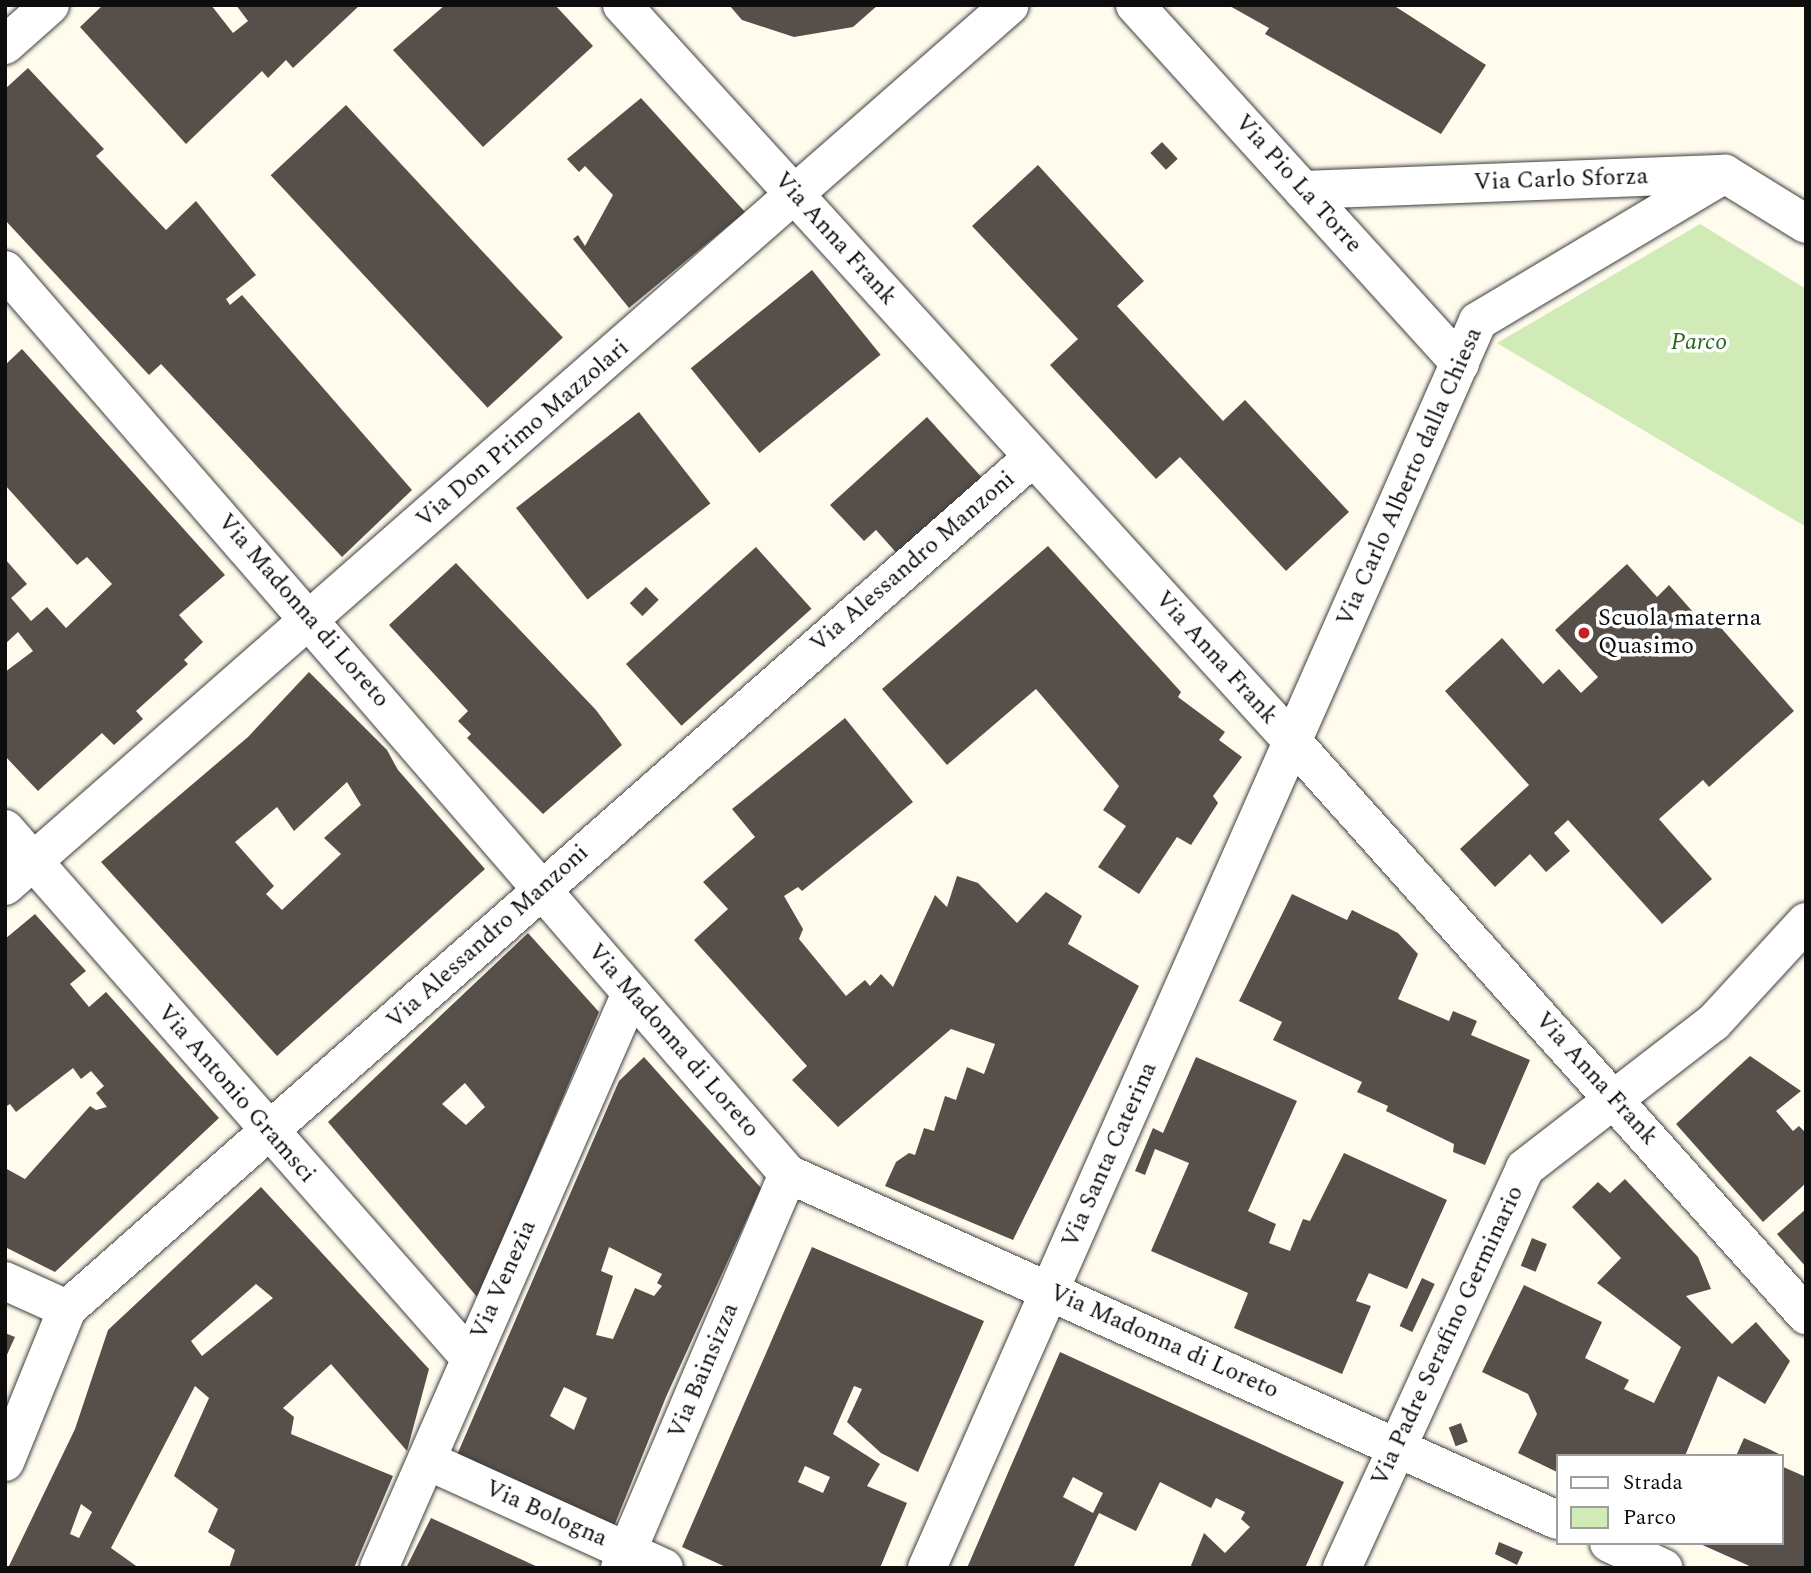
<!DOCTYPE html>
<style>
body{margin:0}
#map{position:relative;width:1811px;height:1573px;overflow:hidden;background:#fffcee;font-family:Spectral,serif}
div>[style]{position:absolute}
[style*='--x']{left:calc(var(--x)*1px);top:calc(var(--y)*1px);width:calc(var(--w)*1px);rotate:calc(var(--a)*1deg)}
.green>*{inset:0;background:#d0ebb6}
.building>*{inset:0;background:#574f49;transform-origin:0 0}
.roads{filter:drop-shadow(0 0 2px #404040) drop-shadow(0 0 2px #404040)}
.street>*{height:38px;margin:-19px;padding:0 19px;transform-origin:19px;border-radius:19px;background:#fff}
.dots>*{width:19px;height:19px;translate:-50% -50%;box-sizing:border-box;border:4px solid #fff;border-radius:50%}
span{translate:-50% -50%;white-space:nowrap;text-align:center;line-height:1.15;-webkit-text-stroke:7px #fff;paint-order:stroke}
.street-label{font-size:24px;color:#0d0d0d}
.park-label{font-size:24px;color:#29681b;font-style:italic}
.poi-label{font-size:24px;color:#0d0d0d}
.left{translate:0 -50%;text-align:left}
.frame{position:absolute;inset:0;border:7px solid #0d0d0d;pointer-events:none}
.legend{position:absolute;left:1556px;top:1454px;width:228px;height:91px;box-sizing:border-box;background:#fff;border:2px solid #9e9e9e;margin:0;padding:9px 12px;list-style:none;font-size:21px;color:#0d0d0d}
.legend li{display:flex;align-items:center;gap:14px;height:35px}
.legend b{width:35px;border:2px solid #9e9e9e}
</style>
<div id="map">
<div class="green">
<div style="clip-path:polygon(1700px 224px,1806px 289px,1806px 527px,1497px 343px)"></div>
</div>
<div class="building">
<div style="clip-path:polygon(103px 5px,211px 5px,233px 33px,248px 21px,236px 5px,360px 5px,293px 68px,286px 60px,268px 78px,262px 71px,186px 144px,80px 27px)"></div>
<div style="clip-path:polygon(445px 5px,555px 5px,593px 46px,483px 147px,393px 50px)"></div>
<div style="clip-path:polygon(729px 5px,878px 5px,853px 27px,794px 37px,742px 20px)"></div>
<div style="clip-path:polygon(1228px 5px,1393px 5px,1486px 65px,1441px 134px,1265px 34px,1269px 28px)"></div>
<div style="clip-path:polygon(28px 68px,104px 149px,96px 156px,166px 230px,196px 201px,256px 275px,226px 299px,230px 305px,242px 295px,412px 490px,342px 557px,161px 364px,149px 375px,5px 220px,5px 89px)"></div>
<div style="clip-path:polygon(641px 98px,745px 212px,629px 308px,573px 239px,578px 235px,585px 246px,613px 195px,585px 166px,579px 172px,567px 159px)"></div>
<div style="left:346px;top:105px;width:318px;height:103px;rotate:47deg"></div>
<div style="left:1162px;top:142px;width:23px;height:16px;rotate:47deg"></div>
<div style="clip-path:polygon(1038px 165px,1144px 281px,1117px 306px,1223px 421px,1245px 400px,1349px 512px,1286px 571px,1180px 457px,1156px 479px,1050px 365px,1078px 339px,972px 226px)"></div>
<div style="left:812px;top:270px;width:109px;height:156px;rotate:51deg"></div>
<div style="clip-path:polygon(22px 349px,225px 575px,179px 615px,203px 642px,184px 660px,188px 664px,136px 711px,143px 719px,114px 745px,102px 733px,38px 791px,5px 756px,5px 672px,33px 651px,18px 632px,5px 644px,5px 559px,27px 584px,11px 598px,31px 621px,47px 607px,66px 628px,112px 584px,87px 557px,77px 565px,5px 485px,5px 365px)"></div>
<div style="left:639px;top:412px;width:116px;height:156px;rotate:52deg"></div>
<div style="clip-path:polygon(927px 417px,986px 482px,901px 558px,876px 530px,864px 541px,830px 505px)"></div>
<div style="clip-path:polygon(1048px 546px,1181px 692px,1178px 697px,1225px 732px,1219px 740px,1242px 757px,1213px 796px,1218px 803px,1191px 845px,1177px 837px,1139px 894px,1098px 867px,1126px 826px,1103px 810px,1119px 786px,1036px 689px,947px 765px,882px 689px)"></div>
<div style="left:756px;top:547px;width:83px;height:175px;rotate:48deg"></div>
<div style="clip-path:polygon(456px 563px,596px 710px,622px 745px,543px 814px,467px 738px,471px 734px,458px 721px,468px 711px,389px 625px)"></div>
<div style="clip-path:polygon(1627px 564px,1657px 597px,1669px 585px,1702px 622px,1708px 613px,1794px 711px,1709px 787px,1703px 780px,1659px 819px,1712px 879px,1662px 924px,1568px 820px,1554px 833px,1570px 851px,1546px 872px,1530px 854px,1495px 887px,1460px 849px,1529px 785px,1445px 691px,1502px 638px,1543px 684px,1559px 669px,1581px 693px,1598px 677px,1555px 630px)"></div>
<div style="left:646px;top:587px;width:18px;height:23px;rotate:45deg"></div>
<div style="clip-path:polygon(evenodd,309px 672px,387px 750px,398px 770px,485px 869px,277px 1056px,101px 862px,248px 737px,309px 672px,347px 782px,361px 805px,324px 838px,341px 854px,282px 910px,266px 894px,274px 886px,235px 842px,277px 807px,294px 831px,347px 782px)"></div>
<div style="clip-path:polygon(845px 718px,913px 802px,802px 891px,798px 887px,784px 896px,803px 929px,799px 939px,846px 996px,865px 980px,870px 986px,881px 974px,893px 987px,935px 895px,947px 907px,957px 876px,978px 883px,1017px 923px,1046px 892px,1082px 916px,1068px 944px,1139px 986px,1013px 1240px,885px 1186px,896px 1162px,909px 1153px,915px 1155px,924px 1128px,934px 1131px,945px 1096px,956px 1100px,967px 1067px,984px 1074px,995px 1044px,951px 1029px,838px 1127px,792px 1080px,807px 1066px,694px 940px,728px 909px,703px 882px,755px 837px,732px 809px)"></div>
<div style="clip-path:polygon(1292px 894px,1347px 920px,1352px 910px,1398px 933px,1418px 954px,1398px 999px,1449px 1021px,1453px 1011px,1477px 1021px,1471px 1035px,1530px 1060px,1485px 1165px,1453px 1152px,1454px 1144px,1386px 1111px,1388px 1106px,1357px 1092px,1362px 1082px,1273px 1040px,1282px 1022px,1239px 1001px)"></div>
<div style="clip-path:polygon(35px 914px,86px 971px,70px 984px,89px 1007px,106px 992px,219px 1118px,55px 1272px,5px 1247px,5px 1168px,25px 1179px,90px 1106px,96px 1110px,107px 1107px,96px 1093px,104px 1086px,91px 1071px,81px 1079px,73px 1068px,16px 1112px,10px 1104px,5px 1107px,5px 939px)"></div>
<div style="clip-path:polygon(evenodd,528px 933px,599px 1012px,478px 1298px,328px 1122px,528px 933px,465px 1083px,485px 1107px,466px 1125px,442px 1104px,465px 1083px)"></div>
<div style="clip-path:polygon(1750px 1056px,1801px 1091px,1776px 1111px,1793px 1131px,1799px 1126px,1806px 1133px,1806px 1183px,1763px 1222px,1676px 1124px)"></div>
<div style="clip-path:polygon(evenodd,644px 1057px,761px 1188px,666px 1397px,608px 1541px,450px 1471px,619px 1081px,644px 1057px,609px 1247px,662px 1274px,657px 1283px,662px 1286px,654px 1296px,635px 1288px,613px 1339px,596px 1335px,613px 1276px,601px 1271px,609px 1247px,644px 1057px,564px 1387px,587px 1398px,574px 1430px,550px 1416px,564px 1387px)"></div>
<div style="clip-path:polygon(1196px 1057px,1297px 1101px,1248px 1211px,1276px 1224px,1269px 1243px,1290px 1251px,1303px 1219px,1310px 1221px,1344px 1153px,1447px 1200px,1407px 1289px,1369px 1273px,1356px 1301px,1371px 1306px,1342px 1374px,1234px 1328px,1248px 1293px,1151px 1251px,1189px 1163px,1155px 1149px,1145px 1175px,1135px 1171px,1153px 1128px,1163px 1133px)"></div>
<div style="clip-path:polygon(1625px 1179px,1698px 1257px,1711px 1289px,1686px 1296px,1732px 1344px,1756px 1322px,1790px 1361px,1765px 1404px,1718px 1376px,1685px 1456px,1557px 1456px,1557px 1472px,1518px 1453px,1537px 1414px,1528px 1394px,1482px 1372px,1524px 1285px,1602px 1322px,1585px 1358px,1629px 1380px,1624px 1389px,1654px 1403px,1681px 1347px,1597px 1283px,1621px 1258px,1572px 1207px,1598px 1182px,1610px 1193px)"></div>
<div style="clip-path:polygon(evenodd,261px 1187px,429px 1369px,407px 1451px,331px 1364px,283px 1408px,294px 1417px,291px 1434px,393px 1476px,354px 1568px,229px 1568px,235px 1550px,208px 1532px,218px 1509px,174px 1476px,209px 1398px,195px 1386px,111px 1548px,139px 1568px,8px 1568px,75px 1429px,108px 1330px,261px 1187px,256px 1284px,273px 1298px,202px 1356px,191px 1341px,256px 1284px,261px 1187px,81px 1504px,92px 1512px,79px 1538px,70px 1534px,81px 1504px)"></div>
<div style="clip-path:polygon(1806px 1209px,1806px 1267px,1777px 1234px)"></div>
<div style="left:1532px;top:1238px;width:16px;height:30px;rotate:22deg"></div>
<div style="clip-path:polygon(evenodd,812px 1247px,984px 1321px,918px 1472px,881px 1453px,847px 1422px,862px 1389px,854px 1386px,833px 1434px,880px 1464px,867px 1486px,907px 1503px,880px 1568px,728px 1568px,682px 1547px,812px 1247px,805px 1466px,830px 1477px,823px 1493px,798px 1482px,805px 1466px)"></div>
<div style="left:1422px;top:1278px;width:14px;height:53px;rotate:25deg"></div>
<div style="clip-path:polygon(5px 1333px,15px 1337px,5px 1359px)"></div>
<div style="clip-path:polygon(evenodd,1060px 1352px,1344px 1482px,1305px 1568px,1190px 1568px,1204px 1533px,1225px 1553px,1250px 1527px,1241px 1519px,1245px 1512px,1216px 1498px,1211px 1508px,1160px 1482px,1136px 1531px,1099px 1513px,1073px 1568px,967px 1568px,1060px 1352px,1073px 1477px,1103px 1493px,1093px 1513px,1063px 1497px,1073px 1477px)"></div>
<div style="left:1461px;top:1423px;width:20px;height:13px;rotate:70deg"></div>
<div style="clip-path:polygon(1744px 1438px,1769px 1449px,1783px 1456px,1736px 1456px)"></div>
<div style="clip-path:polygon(1781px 1466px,1806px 1477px,1806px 1568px,1754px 1568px,1698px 1543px,1781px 1543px)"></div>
<div style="clip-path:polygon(431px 1518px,475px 1538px,540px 1568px,406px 1568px)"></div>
<div style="clip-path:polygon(1499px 1542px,1523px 1552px,1517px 1565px,1495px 1554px)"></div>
</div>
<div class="roads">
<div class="street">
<div style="--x:622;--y:5;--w:995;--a:47.69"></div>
<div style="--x:1292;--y:741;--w:771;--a:48.16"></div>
<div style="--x:1135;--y:5;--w:484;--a:47.8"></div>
<div style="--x:5;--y:45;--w:60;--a:-41.6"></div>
<div style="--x:1303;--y:190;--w:422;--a:-2.2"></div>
<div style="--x:1725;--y:174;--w:95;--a:31.7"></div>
<div style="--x:5;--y:270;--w:1196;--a:49.1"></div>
<div style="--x:788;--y:1174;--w:843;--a:24.22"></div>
<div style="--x:5;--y:829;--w:704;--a:48.68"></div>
<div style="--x:5;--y:886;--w:1336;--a:-41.24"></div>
<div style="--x:5;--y:1281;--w:68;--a:24.3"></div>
<div style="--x:428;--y:1461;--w:259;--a:24.4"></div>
<div style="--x:5;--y:1462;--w:165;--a:-67.9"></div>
<div style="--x:67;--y:1309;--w:1288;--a:-41.41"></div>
<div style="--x:1609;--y:1543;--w:60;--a:24.8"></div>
<div style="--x:379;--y:1568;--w:628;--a:-66.33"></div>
<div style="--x:620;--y:1568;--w:428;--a:-66.9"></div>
<div style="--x:927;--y:1568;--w:1363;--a:-66.16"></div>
<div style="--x:1478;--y:321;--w:287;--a:-30.8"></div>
<div style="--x:1342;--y:1568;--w:440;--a:-65.4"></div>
<div style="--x:1525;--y:1168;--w:239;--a:-37.7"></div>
<div style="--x:1714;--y:1022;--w:136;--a:-47.4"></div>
</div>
</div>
<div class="dots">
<div style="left:1584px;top:633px;background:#c32024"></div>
</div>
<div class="street-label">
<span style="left:1561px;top:180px;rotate:-2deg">Via Carlo Sforza</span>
<span style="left:1298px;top:184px;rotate:48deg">Via Pio La Torre</span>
<span style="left:835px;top:239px;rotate:48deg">Via Anna Frank</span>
<span style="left:523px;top:434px;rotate:-41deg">Via Don Primo Mazzolari</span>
<span style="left:1410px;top:477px;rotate:-66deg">Via Carlo Alberto dalla Chiesa</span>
<span style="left:913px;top:562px;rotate:-41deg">Via Alessandro Manzoni</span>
<span style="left:303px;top:611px;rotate:49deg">Via Madonna di Loreto</span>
<span style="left:1216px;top:658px;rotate:48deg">Via Anna Frank</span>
<span style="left:488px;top:937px;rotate:-42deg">Via Alessandro Manzoni</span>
<span style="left:673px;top:1041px;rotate:49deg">Via Madonna di Loreto</span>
<span style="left:1596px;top:1079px;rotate:48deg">Via Anna Frank</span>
<span style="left:236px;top:1094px;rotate:49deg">Via Antonio Gramsci</span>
<span style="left:1110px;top:1155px;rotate:-66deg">Via Santa Caterina</span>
<span style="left:504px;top:1280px;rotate:-66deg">Via Venezia</span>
<span style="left:1448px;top:1336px;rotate:-65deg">Via Padre Serafino Germinario</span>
<span style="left:1164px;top:1342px;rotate:24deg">Via Madonna di Loreto</span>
<span style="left:704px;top:1371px;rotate:-67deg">Via Bainsizza</span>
<span style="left:546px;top:1514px;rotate:24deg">Via Bologna</span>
</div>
<div class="park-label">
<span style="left:1699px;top:343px">Parco</span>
</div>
<div class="poi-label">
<span class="left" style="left:1598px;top:633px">Scuola materna<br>Quasimo</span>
</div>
<div class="frame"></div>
<ul class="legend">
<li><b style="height:9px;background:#fff"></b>Strada</li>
<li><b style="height:19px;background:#d0ebb6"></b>Parco</li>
</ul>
</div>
